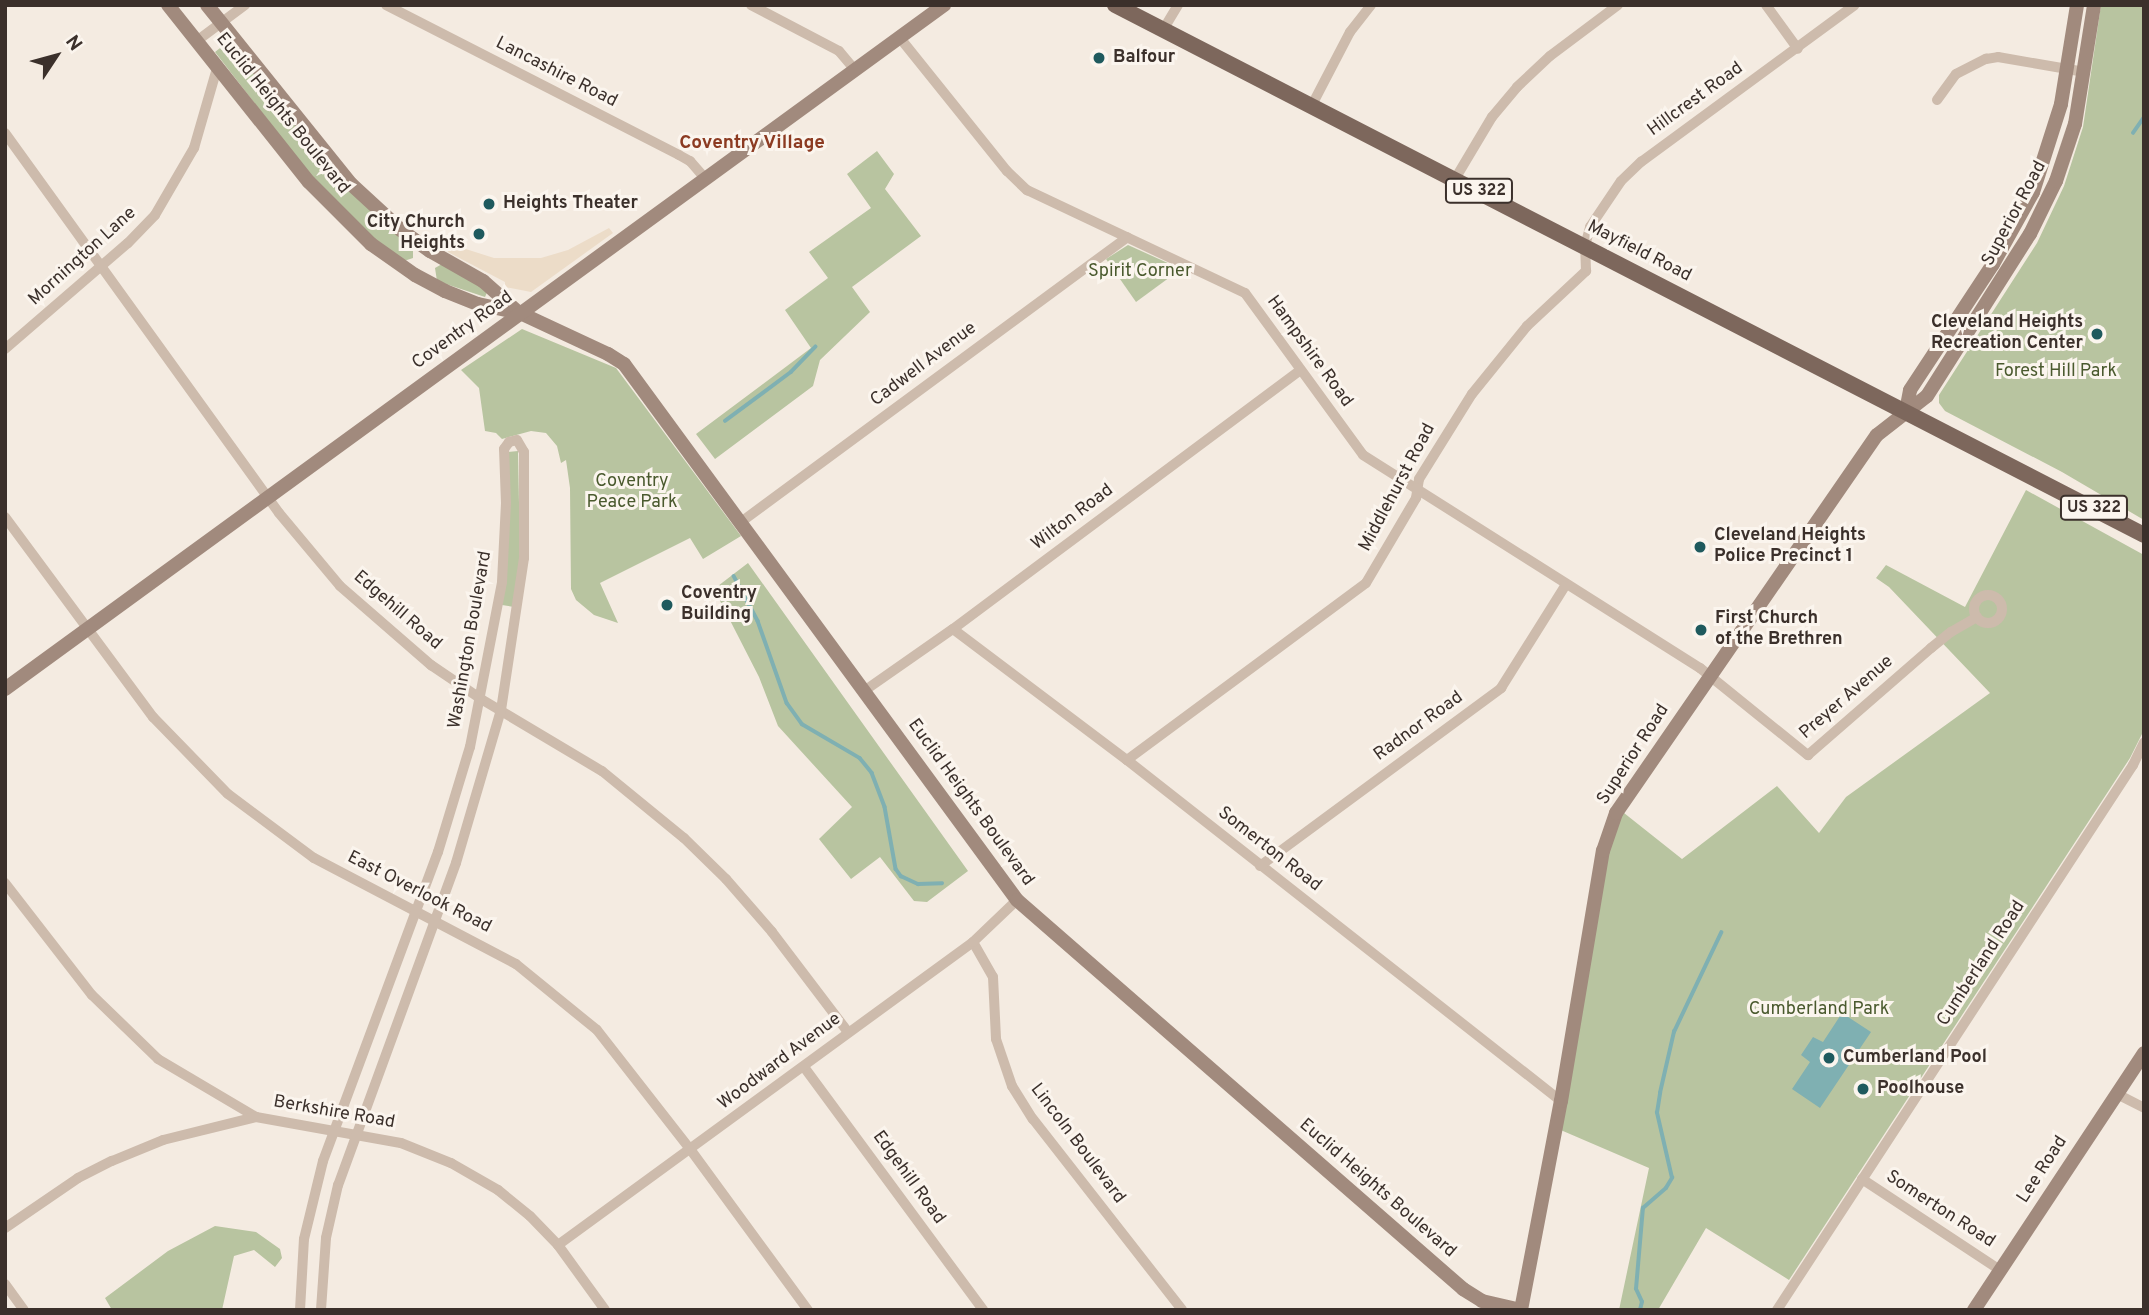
<!DOCTYPE html>
<style>
body{margin:0}
#map{position:relative;width:2149px;height:1315px;overflow:hidden;background:#f4ebe1;font-family:Overpass,sans-serif}
div>[style]{position:absolute}
[style*='--x']{left:calc(var(--x)*1px);top:calc(var(--y)*1px);width:calc(var(--w)*1px);rotate:calc(var(--a)*1deg)}
.green>*{inset:0;background:#b8c4a0}
.plaza>*{inset:0;background:#ecdcc8}
.water>*{inset:0;background:#7fb0b2}
.stream>*{height:3.5px;margin:-1.75px;padding:0 1.75px;transform-origin:1.75px;border-radius:1.75px;background:#7fb0b2}
.street>*{height:10px;margin:-5px;padding:0 5px;transform-origin:5px;border-radius:5px;background:#cdbbac}
.street>.ring{margin:-5px;padding:0;box-sizing:content-box;background:none;border:10px solid #cdbbac;border-radius:50%}
.secondary>*{height:14px;margin:-7px;padding:0 7px;transform-origin:7px;border-radius:7px;background:#a18a7d}
.primary>*{height:16px;margin:-8px;padding:0 8px;transform-origin:8px;border-radius:8px;background:#7d675c}
.dots>*{width:19px;height:19px;translate:-50% -50%;box-sizing:border-box;border:4px solid #fbf5ee;border-radius:50%}
span{translate:-50% -50%;white-space:nowrap;text-align:center;line-height:1.15;-webkit-text-stroke:6px #fbf5ee;paint-order:stroke}
.shield-label span{padding:2px 5px;background:#fbf5ee;border:2px solid;border-radius:5px;-webkit-text-stroke-width:0}
.shield-label{font-size:16px;color:#3b302b;font-weight:700}
.poi-label{font-size:18px;color:#3b302b;font-weight:700}
.left{translate:0 -50%;text-align:left}
.right{translate:-100% -50%;text-align:right}
.street-label{font-size:18px;color:#3b302b}
.park-label{font-size:18px;color:#4a5a2e}
.neighbourhood-label{font-size:19px;color:#8c3b22;font-weight:700}
.frame{position:absolute;inset:0;border:7px solid #3b302b;pointer-events:none}
.north{position:absolute;left:21px;top:21px;width:70px;height:70px;-webkit-text-stroke:5px #fbf5ee;paint-order:stroke;rotate:54deg;font-size:19px;font-weight:700;line-height:28px;text-align:center;color:#3b302b}
.north::after{content:'';display:block;margin:auto;width:24px;height:32px;background:#3b302b;clip-path:polygon(50% 0,100% 100%,50% 72%,0 100%)}
</style>
<div id="map">
<div class="green">
<div style="clip-path:polygon(2101px 5px,2144px 5px,2144px 520px,2062px 472px,1945px 411px,1939px 403px,1939px 395px,2037px 243px,2064px 186px,2083px 127px)"></div>
<div style="clip-path:polygon(229px 41px,341px 181px,413px 245px,413px 258px,404px 261px,365px 231px,311px 176px,215px 52px)"></div>
<div style="clip-path:polygon(877px 151px,894px 174px,885px 189px,921px 236px,852px 287px,870px 312px,820px 360px,813px 386px,715px 459px,696px 434px,811px 348px,785px 310px,828px 278px,809px 252px,871px 208px,847px 174px)"></div>
<div style="clip-path:polygon(1128px 245px,1181px 269px,1136px 302px,1106px 259px)"></div>
<div style="clip-path:polygon(442px 264px,488px 290px,485px 297px,437px 281px,435px 268px)"></div>
<div style="clip-path:polygon(522px 329px,616px 368px,741px 536px,703px 559px,690px 538px,600px 583px,618px 623px,594px 615px,576px 600px,571px 589px,570px 488px,566px 460px,561px 463px,557px 446px,546px 433px,531px 431px,502px 439px,496px 433px,485px 431px,479px 388px,461px 370px)"></div>
<div style="clip-path:polygon(518px 451px,520px 555px,514px 607px,502px 605px,508px 452px)"></div>
<div style="clip-path:polygon(2026px 490px,2144px 555px,2144px 730px,2130px 758px,1789px 1280px,1706px 1228px,1658px 1310px,1619px 1310px,1649px 1168px,1556px 1128px,1603px 851px,1619px 809px,1682px 859px,1777px 786px,1819px 833px,1846px 797px,1990px 693px,1889px 587px,1876px 578px,1886px 565px,1965px 607px)"></div>
<div style="clip-path:polygon(748px 563px,968px 871px,927px 902px,914px 901px,880px 857px,851px 879px,819px 839px,852px 807px,778px 726px,759px 677px,714px 589px)"></div>
<div style="clip-path:polygon(215px 1226px,256px 1232px,280px 1249px,282px 1258px,275px 1267px,254px 1250px,234px 1256px,222px 1310px,112px 1310px,105px 1298px,168px 1251px)"></div>
</div>
<div class="plaza">
<div style="clip-path:polygon(609px 228px,613px 233px,531px 292px,505px 287px,505px 282px,448px 252px,450px 244px,494px 258px,541px 258px,568px 250px)"></div>
</div>
<div class="water">
<div style="clip-path:polygon(1842px 1013px,1871px 1032px,1820px 1108px,1792px 1089px,1810px 1062px,1801px 1055px,1813px 1037px,1823px 1042px)"></div>
</div>
<div class="stream">
<div style="--x:2133;--y:133;--w:19;--a:-55"></div>
<div style="--x:725;--y:421;--w:82;--a:-36.6"></div>
<div style="--x:791;--y:372;--w:35;--a:-46"></div>
<div style="--x:734;--y:576;--w:51;--a:61.9"></div>
<div style="--x:758;--y:621;--w:87;--a:70.5"></div>
<div style="--x:787;--y:703;--w:26;--a:54"></div>
<div style="--x:802;--y:724;--w:67;--a:30.4"></div>
<div style="--x:860;--y:758;--w:19;--a:51"></div>
<div style="--x:872;--y:773;--w:36;--a:69"></div>
<div style="--x:885;--y:807;--w:63;--a:79.9"></div>
<div style="--x:896;--y:869;--w:9;--a:54"></div>
<div style="--x:901;--y:876;--w:19;--a:25"></div>
<div style="--x:918;--y:884;--w:24;--a:-2"></div>
<div style="--x:1640;--y:1310;--w:8;--a:-76"></div>
<div style="--x:1642;--y:1302;--w:14;--a:-115"></div>
<div style="--x:1636;--y:1289;--w:81;--a:-85.1"></div>
<div style="--x:1643;--y:1208;--w:30;--a:-41"></div>
<div style="--x:1666;--y:1188;--w:12;--a:-59"></div>
<div style="--x:1672;--y:1178;--w:67;--a:-103"></div>
<div style="--x:1657;--y:1113;--w:20;--a:-81"></div>
<div style="--x:1660;--y:1093;--w:63;--a:-77.1"></div>
<div style="--x:1674;--y:1032;--w:110;--a:-64.6"></div>
</div>
<div class="street">
<div style="--x:386;--y:5;--w:329;--a:27.1"></div>
<div style="--x:679;--y:155;--w:13;--a:29"></div>
<div style="--x:690;--y:161;--w:23;--a:49"></div>
<div style="--x:751;--y:5;--w:99;--a:27.6"></div>
<div style="--x:839;--y:51;--w:25;--a:50"></div>
<div style="--x:1766;--y:5;--w:54;--a:54"></div>
<div style="--x:1163;--y:30;--w:29;--a:-59"></div>
<div style="--x:900;--y:38;--w:171;--a:51.2"></div>
<div style="--x:1007;--y:171;--w:28;--a:44"></div>
<div style="--x:1027;--y:190;--w:241;--a:25.3"></div>
<div style="--x:1245;--y:293;--w:200;--a:53.9"></div>
<div style="--x:1363;--y:455;--w:399;--a:32.3"></div>
<div style="--x:1700;--y:668;--w:139;--a:38.9"></div>
<div style="--x:1808;--y:755;--w:163;--a:-41"></div>
<div style="--x:1931;--y:648;--w:26;--a:-39"></div>
<div style="--x:1951;--y:632;--w:30;--a:-30"></div>
<div style="--x:198;--y:40;--w:59;--a:-36.7"></div>
<div style="--x:1937;--y:100;--w:32;--a:-54"></div>
<div style="--x:1956;--y:74;--w:34;--a:-27"></div>
<div style="--x:1986;--y:59;--w:12;--a:-9"></div>
<div style="--x:1998;--y:57;--w:88;--a:9.8"></div>
<div style="--x:1312;--y:105;--w:82;--a:-62.5"></div>
<div style="--x:1350;--y:32;--w:34;--a:-52"></div>
<div style="--x:5;--y:133;--w:468;--a:54.2"></div>
<div style="--x:279;--y:513;--w:95;--a:50.1"></div>
<div style="--x:340;--y:586;--w:121;--a:41"></div>
<div style="--x:431;--y:665;--w:60;--a:34.2"></div>
<div style="--x:481;--y:699;--w:141;--a:30.8"></div>
<div style="--x:602;--y:771;--w:106;--a:39.3"></div>
<div style="--x:684;--y:838;--w:59;--a:44.3"></div>
<div style="--x:726;--y:879;--w:70;--a:49"></div>
<div style="--x:772;--y:932;--w:126;--a:52.8"></div>
<div style="--x:1455;--y:179;--w:72;--a:-59.2"></div>
<div style="--x:1492;--y:117;--w:39;--a:-50"></div>
<div style="--x:1517;--y:87;--w:45;--a:-43.2"></div>
<div style="--x:1550;--y:56;--w:85;--a:-36.9"></div>
<div style="--x:5;--y:349;--w:162;--a:-40.8"></div>
<div style="--x:128;--y:243;--w:39;--a:-46"></div>
<div style="--x:155;--y:215;--w:78;--a:-59.8"></div>
<div style="--x:194;--y:148;--w:86;--a:-73.9"></div>
<div style="--x:5;--y:517;--w:249;--a:53.5"></div>
<div style="--x:153;--y:717;--w:107;--a:45.8"></div>
<div style="--x:228;--y:794;--w:107;--a:36.7"></div>
<div style="--x:314;--y:858;--w:228;--a:27.7"></div>
<div style="--x:516;--y:964;--w:104;--a:39.2"></div>
<div style="--x:597;--y:1030;--w:151;--a:52"></div>
<div style="--x:690;--y:1149;--w:200;--a:53.8"></div>
<div style="--x:741;--y:522;--w:480;--a:-36.4"></div>
<div class="ring" style="left:1974px;top:595px;width:18px;height:18px"></div>
<div style="--x:953;--y:629;--w:218;--a:37"></div>
<div style="--x:1127;--y:760;--w:552;--a:38.16"></div>
<div style="--x:864;--y:691;--w:108;--a:-34.9"></div>
<div style="--x:953;--y:629;--w:433;--a:-36.7"></div>
<div style="--x:1127;--y:760;--w:297;--a:-36.5"></div>
<div style="--x:1366;--y:583;--w:99;--a:-59.5"></div>
<div style="--x:1416;--y:498;--w:19;--a:-81"></div>
<div style="--x:1419;--y:479;--w:100;--a:-58.1"></div>
<div style="--x:1472;--y:394;--w:87;--a:-51"></div>
<div style="--x:1527;--y:326;--w:81;--a:-43"></div>
<div style="--x:1586;--y:271;--w:25;--a:-92"></div>
<div style="--x:1585;--y:246;--w:20;--a:-75"></div>
<div style="--x:1590;--y:227;--w:55;--a:-56"></div>
<div style="--x:1621;--y:181;--w:28;--a:-44"></div>
<div style="--x:1641;--y:162;--w:265;--a:-36.3"></div>
<div style="--x:1260;--y:866;--w:300;--a:-36.4"></div>
<div style="--x:1501;--y:688;--w:120;--a:-57.9"></div>
<div style="--x:5;--y:883;--w:142;--a:52.2"></div>
<div style="--x:92;--y:995;--w:92;--a:44.1"></div>
<div style="--x:158;--y:1059;--w:114;--a:30.6"></div>
<div style="--x:256;--y:1117;--w:147;--a:10.2"></div>
<div style="--x:401;--y:1143;--w:54;--a:21.8"></div>
<div style="--x:451;--y:1163;--w:54;--a:29.9"></div>
<div style="--x:498;--y:1190;--w:41;--a:39.1"></div>
<div style="--x:530;--y:1216;--w:40;--a:46"></div>
<div style="--x:558;--y:1245;--w:80;--a:54.1"></div>
<div style="--x:973;--y:942;--w:40;--a:60.3"></div>
<div style="--x:993;--y:977;--w:62;--a:87.2"></div>
<div style="--x:996;--y:1039;--w:50;--a:71.2"></div>
<div style="--x:1012;--y:1086;--w:39;--a:58"></div>
<div style="--x:1033;--y:1119;--w:242;--a:52"></div>
<div style="--x:804;--y:1067;--w:302;--a:53.6"></div>
<div style="--x:2117;--y:1094;--w:30;--a:27"></div>
<div style="--x:1862;--y:1179;--w:165;--a:33.4"></div>
<div style="--x:5;--y:1228;--w:88;--a:-34.4"></div>
<div style="--x:78;--y:1178;--w:38;--a:-27"></div>
<div style="--x:112;--y:1161;--w:55;--a:-22.4"></div>
<div style="--x:163;--y:1140;--w:96;--a:-13.9"></div>
<div style="--x:558;--y:1245;--w:514;--a:-36.13"></div>
<div style="--x:973;--y:942;--w:61;--a:-43.7"></div>
<div style="--x:5;--y:1284;--w:32;--a:54"></div>
<div style="--x:300;--y:1310;--w:71;--a:-86.8"></div>
<div style="--x:304;--y:1239;--w:80;--a:-76.3"></div>
<div style="--x:323;--y:1161;--w:330;--a:-69.6"></div>
<div style="--x:438;--y:852;--w:110;--a:-73.1"></div>
<div style="--x:470;--y:747;--w:168;--a:-79"></div>
<div style="--x:502;--y:582;--w:79;--a:-87.1"></div>
<div style="--x:506;--y:503;--w:54;--a:-92.1"></div>
<div style="--x:504;--y:449;--w:9;--a:-54"></div>
<div style="--x:509;--y:442;--w:8;--a:-14"></div>
<div style="--x:517;--y:440;--w:14;--a:60"></div>
<div style="--x:524;--y:452;--w:106;--a:90"></div>
<div style="--x:524;--y:558;--w:154;--a:98.6"></div>
<div style="--x:501;--y:710;--w:159;--a:106.4"></div>
<div style="--x:456;--y:863;--w:343;--a:110.1"></div>
<div style="--x:338;--y:1185;--w:54;--a:102.8"></div>
<div style="--x:326;--y:1238;--w:72;--a:94"></div>
<div style="--x:1777;--y:1310;--w:651;--a:-56.85"></div>
<div style="--x:2133;--y:765;--w:25;--a:-64"></div>
</div>
<div class="secondary">
<div style="--x:168;--y:5;--w:226;--a:51.5"></div>
<div style="--x:309;--y:182;--w:88;--a:45"></div>
<div style="--x:371;--y:244;--w:54;--a:35.2"></div>
<div style="--x:415;--y:275;--w:34;--a:28"></div>
<div style="--x:445;--y:291;--w:35;--a:22"></div>
<div style="--x:478;--y:304;--w:43;--a:12.1"></div>
<div style="--x:520;--y:313;--w:97;--a:25"></div>
<div style="--x:608;--y:354;--w:19;--a:32"></div>
<div style="--x:624;--y:364;--w:665;--a:53.75"></div>
<div style="--x:1017;--y:900;--w:592;--a:41.09"></div>
<div style="--x:1463;--y:1289;--w:22;--a:32"></div>
<div style="--x:1482;--y:1301;--w:39;--a:13"></div>
<div style="--x:207;--y:5;--w:230;--a:51.2"></div>
<div style="--x:351;--y:184;--w:68;--a:42.6"></div>
<div style="--x:401;--y:230;--w:36;--a:36"></div>
<div style="--x:430;--y:251;--w:61;--a:29.5"></div>
<div style="--x:483;--y:281;--w:48;--a:41.6"></div>
<div style="--x:1906;--y:411;--w:21;--a:-79"></div>
<div style="--x:1910;--y:390;--w:151;--a:-56.6"></div>
<div style="--x:1993;--y:264;--w:82;--a:-60.9"></div>
<div style="--x:2033;--y:192;--w:92;--a:-72.3"></div>
<div style="--x:2061;--y:104;--w:100;--a:-80.8"></div>
<div style="--x:5;--y:689;--w:1162;--a:-36.07"></div>
<div style="--x:1521;--y:1310;--w:213;--a:-79.2"></div>
<div style="--x:1561;--y:1101;--w:254;--a:-80.5"></div>
<div style="--x:1603;--y:851;--w:40;--a:-71.1"></div>
<div style="--x:1616;--y:813;--w:459;--a:-55.4"></div>
<div style="--x:1877;--y:435;--w:63;--a:-38"></div>
<div style="--x:1927;--y:396;--w:192;--a:-57.6"></div>
<div style="--x:2030;--y:234;--w:59;--a:-63.9"></div>
<div style="--x:2056;--y:181;--w:60;--a:-71.6"></div>
<div style="--x:2075;--y:124;--w:121;--a:-80.9"></div>
<div style="--x:1974;--y:1310;--w:308;--a:-56.5"></div>
</div>
<div class="primary">
<div style="--x:1115;--y:5;--w:1157;--a:27.25"></div>
</div>
<div class="dots">
<div style="left:1099px;top:58px;background:#1f5a5e"></div>
<div style="left:489px;top:204px;background:#1f5a5e"></div>
<div style="left:479px;top:234px;background:#1f5a5e"></div>
<div style="left:2097px;top:334px;background:#1f5a5e"></div>
<div style="left:1700px;top:547px;background:#1f5a5e"></div>
<div style="left:667px;top:605px;background:#1f5a5e"></div>
<div style="left:1701px;top:630px;background:#1f5a5e"></div>
<div style="left:1829px;top:1058px;background:#1f5a5e"></div>
<div style="left:1863px;top:1089px;background:#1f5a5e"></div>
</div>
<div class="shield-label">
<span style="left:1479px;top:191px">US 322</span>
<span style="left:2094px;top:508px">US 322</span>
</div>
<div class="poi-label">
<span class="left" style="left:1113px;top:58px">Balfour</span>
<span class="left" style="left:503px;top:204px">Heights Theater</span>
<span class="right" style="left:465px;top:234px">City Church<br>Heights</span>
<span class="right" style="left:2083px;top:334px">Cleveland Heights<br>Recreation Center</span>
<span class="left" style="left:1714px;top:547px">Cleveland Heights<br>Police Precinct 1</span>
<span class="left" style="left:681px;top:605px">Coventry<br>Building</span>
<span class="left" style="left:1715px;top:630px">First Church<br>of the Brethren</span>
<span class="left" style="left:1843px;top:1058px">Cumberland Pool</span>
<span class="left" style="left:1877px;top:1089px">Poolhouse</span>
</div>
<div class="street-label">
<span style="left:556px;top:73px;rotate:27deg">Lancashire Road</span>
<span style="left:1696px;top:100px;rotate:-36deg">Hillcrest Road</span>
<span style="left:282px;top:114px;rotate:51deg">Euclid Heights Boulevard</span>
<span style="left:2015px;top:214px;rotate:-62deg">Superior Road</span>
<span style="left:1639px;top:252px;rotate:27deg">Mayfield Road</span>
<span style="left:83px;top:257px;rotate:-42deg">Mornington Lane</span>
<span style="left:463px;top:331px;rotate:-36deg">Coventry Road</span>
<span style="left:1309px;top:352px;rotate:54deg">Hampshire Road</span>
<span style="left:924px;top:365px;rotate:-37deg">Cadwell Avenue</span>
<span style="left:1398px;top:488px;rotate:-62deg">Middlehurst Road</span>
<span style="left:1073px;top:518px;rotate:-37deg">Wilton Road</span>
<span style="left:397px;top:611px;rotate:41deg">Edgehill Road</span>
<span style="left:471px;top:640px;rotate:-80deg">Washington Boulevard</span>
<span style="left:1847px;top:698px;rotate:-41deg">Preyer Avenue</span>
<span style="left:1419px;top:727px;rotate:-36deg">Radnor Road</span>
<span style="left:1634px;top:755px;rotate:-57deg">Superior Road</span>
<span style="left:970px;top:803px;rotate:54deg">Euclid Heights Boulevard</span>
<span style="left:1269px;top:850px;rotate:38deg">Somerton Road</span>
<span style="left:419px;top:893px;rotate:27deg">East Overlook Road</span>
<span style="left:1982px;top:964px;rotate:-57deg">Cumberland Road</span>
<span style="left:780px;top:1062px;rotate:-37deg">Woodward Avenue</span>
<span style="left:334px;top:1113px;rotate:10deg">Berkshire Road</span>
<span style="left:1077px;top:1144px;rotate:53deg">Lincoln Boulevard</span>
<span style="left:2043px;top:1170px;rotate:-57deg">Lee Road</span>
<span style="left:908px;top:1178px;rotate:54deg">Edgehill Road</span>
<span style="left:1377px;top:1189px;rotate:41deg">Euclid Heights Boulevard</span>
<span style="left:1940px;top:1210px;rotate:33deg">Somerton Road</span>
</div>
<div class="park-label">
<span style="left:1140px;top:272px">Spirit Corner</span>
<span style="left:2056px;top:372px">Forest Hill Park</span>
<span style="left:632px;top:493px">Coventry<br>Peace Park</span>
<span style="left:1819px;top:1010px">Cumberland Park</span>
</div>
<div class="neighbourhood-label">
<span style="left:752px;top:144px">Coventry Village</span>
</div>
<div class="frame"></div>
<div class="north">N</div>
</div>
